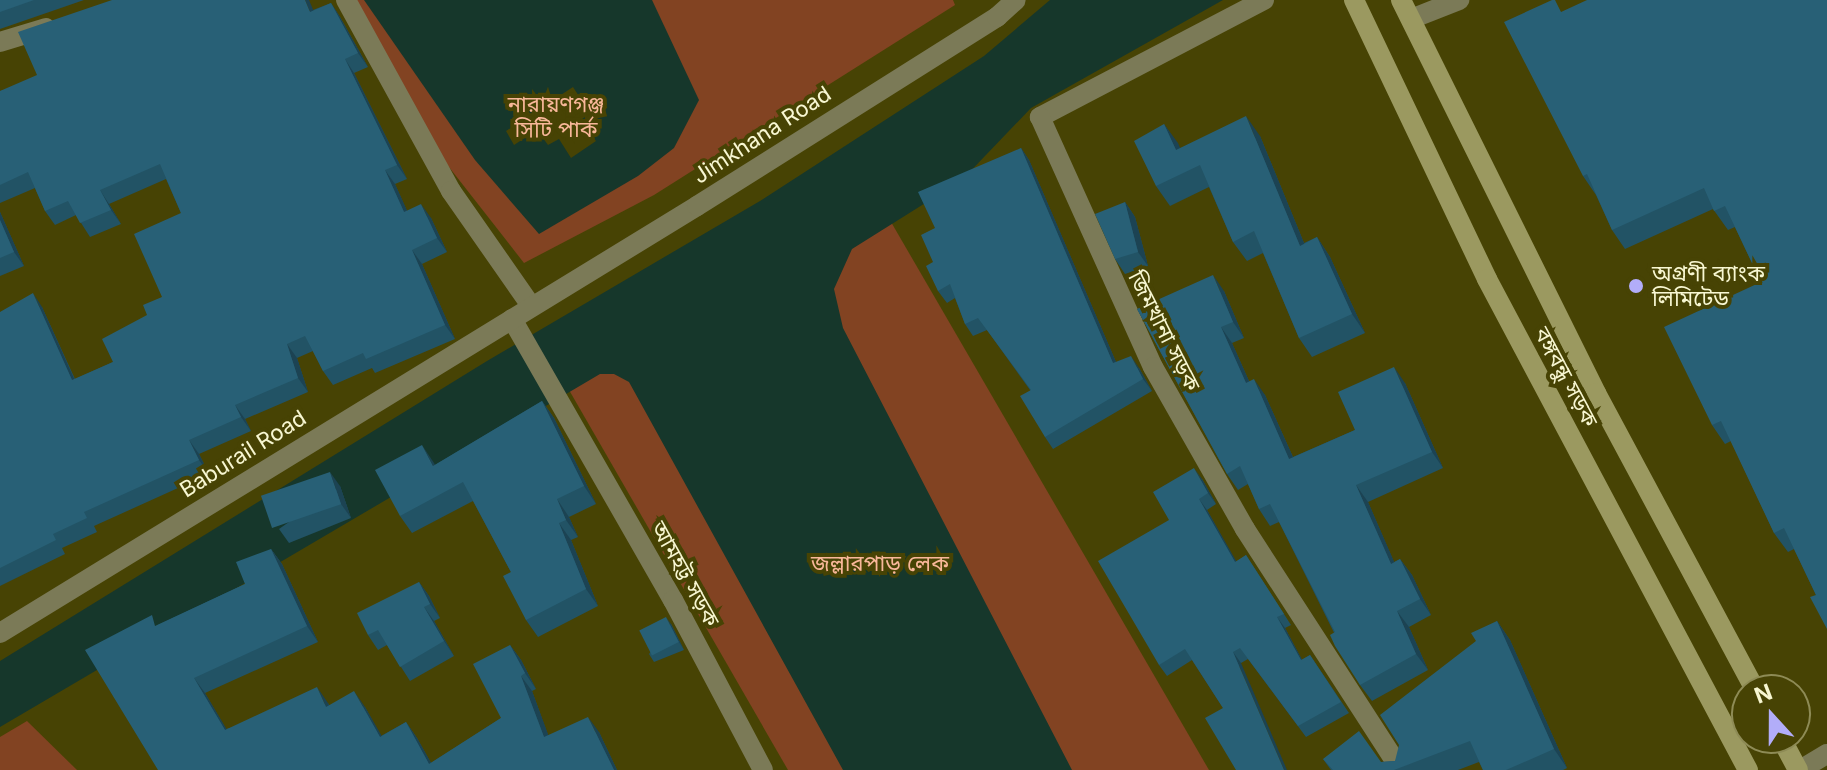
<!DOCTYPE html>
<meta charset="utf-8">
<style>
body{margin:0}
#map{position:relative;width:1827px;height:770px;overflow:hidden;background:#474304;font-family:Inter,"Noto Sans Bengali",sans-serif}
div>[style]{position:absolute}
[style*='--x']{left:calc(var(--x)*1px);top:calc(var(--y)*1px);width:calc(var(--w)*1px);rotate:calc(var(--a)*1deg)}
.green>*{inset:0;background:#824322}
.water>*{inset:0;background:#16372b}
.pier>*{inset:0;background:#474304}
.street>*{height:20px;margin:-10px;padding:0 10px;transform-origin:10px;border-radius:10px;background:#7b7a57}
.secondary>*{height:20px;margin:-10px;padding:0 10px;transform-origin:10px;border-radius:10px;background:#9b9960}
.wall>*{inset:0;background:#225365}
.shaded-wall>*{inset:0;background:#1c4353}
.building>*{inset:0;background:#286076;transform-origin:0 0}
.dots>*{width:22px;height:22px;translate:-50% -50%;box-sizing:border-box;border:4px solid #474304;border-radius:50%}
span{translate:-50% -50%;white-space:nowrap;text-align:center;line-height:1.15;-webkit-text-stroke:8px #474304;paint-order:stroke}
.park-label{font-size:22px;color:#f8b799}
.street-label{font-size:22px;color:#f8f7d2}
.poi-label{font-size:22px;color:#f8f7d2}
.left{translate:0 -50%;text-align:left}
.north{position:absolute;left:1731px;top:674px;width:80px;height:80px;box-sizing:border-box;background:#474304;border:2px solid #8e8b56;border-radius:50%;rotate:339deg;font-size:22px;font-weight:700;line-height:32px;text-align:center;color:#f8f7d2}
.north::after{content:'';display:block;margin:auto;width:28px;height:36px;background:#b2adf9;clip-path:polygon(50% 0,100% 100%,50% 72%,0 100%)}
</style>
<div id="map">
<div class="green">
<div style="clip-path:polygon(349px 0,953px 0,955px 5px,654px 195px,524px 263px,438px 153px)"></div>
<div style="clip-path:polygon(880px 203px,1209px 770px,788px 770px,565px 383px)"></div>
<div style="clip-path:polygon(27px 721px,77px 770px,0 770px,0 737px)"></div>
</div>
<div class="water">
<div style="clip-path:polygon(364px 0,652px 0,699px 100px,674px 148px,638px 176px,539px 234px,475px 160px)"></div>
<div style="clip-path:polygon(1050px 0,1223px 0,1031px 108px,962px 180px,852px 249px,834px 289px,843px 328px,1072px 770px,843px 770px,629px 382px,614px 374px,600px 374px,0 727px,0 661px,487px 361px,760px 201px,984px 56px)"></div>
</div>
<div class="pier">
<div style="clip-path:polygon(573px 87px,590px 113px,581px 120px,596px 141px,571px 158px,559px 139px,548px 145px,537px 130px,514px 145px,506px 131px)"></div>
</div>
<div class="street">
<div style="--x:346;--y:0;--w:218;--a:61.2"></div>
<div style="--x:451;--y:191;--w:141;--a:55.1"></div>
<div style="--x:1264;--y:0;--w:253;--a:152.4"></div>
<div style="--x:1040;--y:117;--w:274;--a:65.7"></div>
<div style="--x:1153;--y:367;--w:186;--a:60.4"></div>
<div style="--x:1245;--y:529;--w:287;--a:57.1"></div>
<div style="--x:1411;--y:19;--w:52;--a:-21.6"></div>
<div style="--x:0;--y:42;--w:48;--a:-16.9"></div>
<div style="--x:512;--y:319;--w:324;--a:60.2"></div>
<div style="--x:673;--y:600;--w:192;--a:62.1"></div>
<div style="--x:0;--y:633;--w:817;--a:-31.49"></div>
<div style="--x:697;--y:206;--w:355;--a:-32.2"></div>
<div style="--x:997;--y:17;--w:25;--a:-42"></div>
<div style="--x:1800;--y:770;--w:31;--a:-31"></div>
</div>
<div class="secondary">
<div style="--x:1354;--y:0;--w:309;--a:64.5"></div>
<div style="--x:1487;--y:279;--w:556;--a:62.01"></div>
<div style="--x:1401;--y:0;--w:439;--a:63.6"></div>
<div style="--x:1596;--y:393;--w:337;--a:61.8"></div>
<div style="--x:1781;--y:738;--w:36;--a:62"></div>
</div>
<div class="wall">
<div style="clip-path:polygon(0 0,84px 0,0 29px)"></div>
<div style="clip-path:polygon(1827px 0,1816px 595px,1794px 549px,1788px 552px,1774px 533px,1731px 441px,1725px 444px,1712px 425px,1761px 282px,1735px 227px,1728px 230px,1713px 209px,1625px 249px,1612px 230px,1596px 195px,1583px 176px,1563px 11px)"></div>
<div style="clip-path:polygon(331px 3px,340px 17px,368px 67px,354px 73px,407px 179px,395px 184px,407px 211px,431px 218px,447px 252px,422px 264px,455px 339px,375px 373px,372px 368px,333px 385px,323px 371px,313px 351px,297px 358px,308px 392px,245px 419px,251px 431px,199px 454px,209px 474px,94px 526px,97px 532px,62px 548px,65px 554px,0 586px,0 312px,42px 307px,75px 379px,113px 362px,162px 297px,181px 213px,166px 179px,109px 204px,121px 224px,90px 237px,76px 215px,55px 225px,45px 211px,35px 188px,0 203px,0 91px,313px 10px)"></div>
<div style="clip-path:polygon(1164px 124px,1180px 148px,1260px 136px,1304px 243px,1317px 237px,1330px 257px,1365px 333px,1312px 357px,1299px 338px,1263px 253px,1247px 261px,1233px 242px,1209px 187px,1170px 206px,1156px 186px)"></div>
<div style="clip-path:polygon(1021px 148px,1029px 160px,1116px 362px,1139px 368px,1152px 391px,1053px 449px,1045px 437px,1030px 390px,987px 330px,973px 336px,965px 324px,955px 298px,947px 303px,938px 291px,933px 262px,935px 228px)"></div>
<div style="clip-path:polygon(1125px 202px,1135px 217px,1148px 266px,1125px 274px,1115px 259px)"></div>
<div style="clip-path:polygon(0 212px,24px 266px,0 276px)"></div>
<div style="clip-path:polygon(1224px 291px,1244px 338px,1232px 343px,1249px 381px,1265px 395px,1293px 457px,1355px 430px,1405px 383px,1443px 468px,1368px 502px,1394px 562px,1400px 559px,1412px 575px,1431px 615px,1409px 627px,1428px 670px,1372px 701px,1360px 685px,1279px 522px,1270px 526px,1259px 509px,1248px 484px,1238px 490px,1227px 474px,1137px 309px)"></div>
<div style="clip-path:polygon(542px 401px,554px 418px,596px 504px,569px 517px,578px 537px,571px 540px,598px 606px,538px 637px,526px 620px,511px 572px,473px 501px,412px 533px,400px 516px,435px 465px)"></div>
<div style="clip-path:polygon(1202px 479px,1216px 504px,1207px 510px,1236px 562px,1246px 555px,1291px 625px,1285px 628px,1302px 660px,1310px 655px,1349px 713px,1306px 737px,1248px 659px,1241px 663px,1223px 708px,1192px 660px,1167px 676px,1159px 665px,1169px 520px)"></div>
<div style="clip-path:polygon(340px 486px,351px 518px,289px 543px,279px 529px)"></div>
<div style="clip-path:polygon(271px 549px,282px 564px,318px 642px,205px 693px,226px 729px,328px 703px,329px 705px,365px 707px,381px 736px,406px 722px,417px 738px,431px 763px,501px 718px,510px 645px,521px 660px,536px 689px,532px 691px,548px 735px,599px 732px,617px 770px,158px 770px,158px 625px,245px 584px)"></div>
<div style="clip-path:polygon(419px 582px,429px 596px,440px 618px,434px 621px,454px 656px,410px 681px,387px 645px,378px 650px,368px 635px)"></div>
<div style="clip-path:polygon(1497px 621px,1510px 640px,1567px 768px,1563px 770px,1483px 770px,1479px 762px,1458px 770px,1331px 770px,1323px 759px,1381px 762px,1395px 761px,1476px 641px)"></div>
<div style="clip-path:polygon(671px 624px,684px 650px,654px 662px,649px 654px)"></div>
</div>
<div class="shaded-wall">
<div style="clip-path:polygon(305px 0,309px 0,320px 26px,310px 12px)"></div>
<div style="clip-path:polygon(331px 3px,340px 17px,368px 67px,358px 53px)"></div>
<div style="clip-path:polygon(345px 59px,354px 73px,407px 179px,397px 165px)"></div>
<div style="clip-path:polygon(1246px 116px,1260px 136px,1313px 265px,1300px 246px)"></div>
<div style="clip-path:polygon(1164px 124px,1178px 143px,1190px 170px,1176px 150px)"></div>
<div style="clip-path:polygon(1021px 148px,1029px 160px,1122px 376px,1113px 363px)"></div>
<div style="clip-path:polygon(385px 170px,395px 184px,414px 226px,404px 212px)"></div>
<div style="clip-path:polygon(100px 190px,109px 204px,121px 224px,111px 210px)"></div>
<div style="clip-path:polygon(1125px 202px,1135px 217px,1148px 266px,1138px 252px)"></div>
<div style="clip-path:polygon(421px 204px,431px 218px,447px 252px,437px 238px)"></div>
<div style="clip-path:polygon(0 212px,24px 266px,14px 252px,0 220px)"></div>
<div style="clip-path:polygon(1317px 237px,1330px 257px,1365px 333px,1352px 314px)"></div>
<div style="clip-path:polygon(412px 250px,422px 264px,455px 339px,445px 325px)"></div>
<div style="clip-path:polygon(1213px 275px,1224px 291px,1244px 338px,1233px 322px)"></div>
<div style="clip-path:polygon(33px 293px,42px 307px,81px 394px,72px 380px)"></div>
<div style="clip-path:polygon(1221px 327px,1232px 343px,1257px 399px,1246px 383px)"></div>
<div style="clip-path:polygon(287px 344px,297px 358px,308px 392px,298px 378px)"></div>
<div style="clip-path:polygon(1131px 356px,1139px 368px,1152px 391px,1143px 379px)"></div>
<div style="clip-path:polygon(1394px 367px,1405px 383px,1443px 468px,1432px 452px)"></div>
<div style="clip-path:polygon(1254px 379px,1265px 395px,1301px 475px,1289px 459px)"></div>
<div style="clip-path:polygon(542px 401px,554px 418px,596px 504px,584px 486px)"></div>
<div style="clip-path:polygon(235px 405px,245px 419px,251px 431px,241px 417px)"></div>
<div style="clip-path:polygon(189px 440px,199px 454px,209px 474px,199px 460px)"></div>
<div style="clip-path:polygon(422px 445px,434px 463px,445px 484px,433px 466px)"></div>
<div style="clip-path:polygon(1194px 468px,1202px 479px,1216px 504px,1208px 493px)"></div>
<div style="clip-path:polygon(330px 472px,340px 486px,351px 518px,341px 504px)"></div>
<div style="clip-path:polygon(1356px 485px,1368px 502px,1402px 580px,1391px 564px)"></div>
<div style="clip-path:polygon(557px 499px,569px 517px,578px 537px,566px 520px)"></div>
<div style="clip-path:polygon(1199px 499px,1207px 510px,1243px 573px,1235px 562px)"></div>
<div style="clip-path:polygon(559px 523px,571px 540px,598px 606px,586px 589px)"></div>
<div style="clip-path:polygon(271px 549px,282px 564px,318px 642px,307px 626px)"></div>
<div style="clip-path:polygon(1400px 559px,1412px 575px,1431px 615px,1420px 599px)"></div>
<div style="clip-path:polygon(419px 582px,429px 596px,440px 618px,430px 604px)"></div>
<div style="clip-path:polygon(424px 607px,434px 621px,454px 656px,444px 641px)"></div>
<div style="clip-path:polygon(1397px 611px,1409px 627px,1428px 670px,1416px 654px)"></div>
<div style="clip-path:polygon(666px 617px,671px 624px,684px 650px,679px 642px)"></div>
<div style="clip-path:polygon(1277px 617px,1285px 628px,1308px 671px,1301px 660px)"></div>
<div style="clip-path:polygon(1497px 621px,1510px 640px,1567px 768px,1554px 749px)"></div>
<div style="clip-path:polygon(510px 645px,521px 660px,536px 689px,525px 673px)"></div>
<div style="clip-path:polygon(1233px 652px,1241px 663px,1287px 770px,1284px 770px)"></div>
<div style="clip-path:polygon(521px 676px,532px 691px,555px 753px,544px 737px)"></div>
<div style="clip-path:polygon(194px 678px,205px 693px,236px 745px,225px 730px)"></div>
<div style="clip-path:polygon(317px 687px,328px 703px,337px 723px,326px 707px)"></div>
<div style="clip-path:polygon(354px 691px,365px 707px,391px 752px,380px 737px)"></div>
<div style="clip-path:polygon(588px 717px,599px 732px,617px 770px,614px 770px)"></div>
<div style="clip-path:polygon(406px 722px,417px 738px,435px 770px,429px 764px)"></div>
</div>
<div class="building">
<div style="clip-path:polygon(0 0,34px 0,0 12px)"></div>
<div style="clip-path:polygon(112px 0,305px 0,310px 12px,331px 3px,358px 53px,345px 59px,397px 165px,385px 170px,404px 212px,421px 204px,437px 238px,412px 250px,445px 325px,366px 359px,363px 353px,323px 371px,305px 336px,287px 344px,298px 378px,235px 405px,241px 417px,189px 440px,199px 460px,84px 512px,87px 518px,53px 534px,56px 540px,0 568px,0 312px,33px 293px,72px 380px,113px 362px,102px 339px,147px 315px,143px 305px,162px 297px,134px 234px,181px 213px,160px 164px,100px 190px,111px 210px,80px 223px,68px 201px,45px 211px,28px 172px,0 185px,0 91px,37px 75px,18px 32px)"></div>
<div style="clip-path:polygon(1552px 0,1555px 0,1561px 12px,1587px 0,1827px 0,1827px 629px,1810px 597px,1816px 595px,1784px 528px,1774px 533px,1721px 421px,1712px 425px,1664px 327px,1761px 282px,1725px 206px,1714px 211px,1704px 188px,1612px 230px,1587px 174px,1583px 176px,1504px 22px)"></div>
<div style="clip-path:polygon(1246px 116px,1300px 246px,1317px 237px,1352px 314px,1299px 338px,1254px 231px,1233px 242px,1200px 165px,1156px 186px,1134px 141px,1164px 124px,1176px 150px)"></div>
<div style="clip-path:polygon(1021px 148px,1113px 363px,1131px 356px,1143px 379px,1045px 437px,1020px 396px,1031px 390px,978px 318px,965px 324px,950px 284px,938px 291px,926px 266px,933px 262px,921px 235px,935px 228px,918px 192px)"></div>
<div style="clip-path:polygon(1125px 202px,1138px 252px,1115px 259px,1095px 214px)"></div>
<div style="clip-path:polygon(0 220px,14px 252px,0 258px)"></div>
<div style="clip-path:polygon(1213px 275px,1233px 322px,1221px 327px,1246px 383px,1254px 379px,1289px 459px,1355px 430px,1338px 392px,1394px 367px,1432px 452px,1356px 485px,1391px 564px,1400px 559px,1420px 599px,1397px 611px,1416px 654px,1360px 685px,1335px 646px,1330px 635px,1335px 632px,1270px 504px,1259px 509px,1240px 466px,1227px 474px,1137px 309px)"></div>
<div style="clip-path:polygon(542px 401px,584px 486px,557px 499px,566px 520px,559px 523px,586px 589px,526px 620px,503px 576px,511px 572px,463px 482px,400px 516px,375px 470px,422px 445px,433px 466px)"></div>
<div style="clip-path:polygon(1194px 468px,1208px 493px,1199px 499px,1235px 562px,1246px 555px,1284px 614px,1277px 617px,1301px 660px,1310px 655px,1341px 702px,1298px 726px,1240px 648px,1233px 652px,1284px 770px,1236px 770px,1205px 718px,1223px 708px,1185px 649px,1159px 665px,1098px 561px,1169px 520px,1153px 492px)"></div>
<div style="left:330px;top:472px;width:34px;height:73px;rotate:71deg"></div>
<div style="clip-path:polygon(271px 549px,307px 626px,194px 678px,225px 730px,317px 687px,326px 707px,354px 691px,380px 737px,406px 722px,429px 764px,501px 718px,473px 664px,510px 645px,525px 673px,521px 676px,544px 737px,588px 717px,614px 770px,158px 770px,85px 650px,152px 615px,155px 626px,245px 584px,236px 562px)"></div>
<div style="clip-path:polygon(419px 582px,430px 604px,424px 607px,444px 641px,400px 667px,378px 630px,368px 635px,357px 613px)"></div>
<div style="left:666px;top:617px;width:28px;height:30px;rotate:63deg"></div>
<div style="clip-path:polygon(1497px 621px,1554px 749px,1506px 770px,1483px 770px,1470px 741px,1394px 770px,1333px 770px,1323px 759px,1359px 731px,1381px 762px,1395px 761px,1399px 745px,1380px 715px,1476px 641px,1471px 633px)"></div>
</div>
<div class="dots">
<div style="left:1636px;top:286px;background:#b2adf9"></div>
</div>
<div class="park-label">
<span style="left:556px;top:117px">নারায়ণগঞ্জ<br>সিটি পার্ক</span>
<span style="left:880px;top:564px">জল্লারপাড় লেক</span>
</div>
<div class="street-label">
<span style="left:762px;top:135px;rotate:-33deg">Jimkhana Road</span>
<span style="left:1164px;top:331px;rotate:63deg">জিমখানা সড়ক</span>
<span style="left:1566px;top:377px;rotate:62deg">বঙ্গবন্ধু সড়ক</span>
<span style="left:243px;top:454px;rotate:-32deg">Baburail Road</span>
<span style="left:685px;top:574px;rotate:61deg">আমহট্ট সড়ক</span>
</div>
<div class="poi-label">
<span class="left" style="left:1652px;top:286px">অগ্রণী ব্যাংক<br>লিমিটেড</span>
</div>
<div class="north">N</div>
</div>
